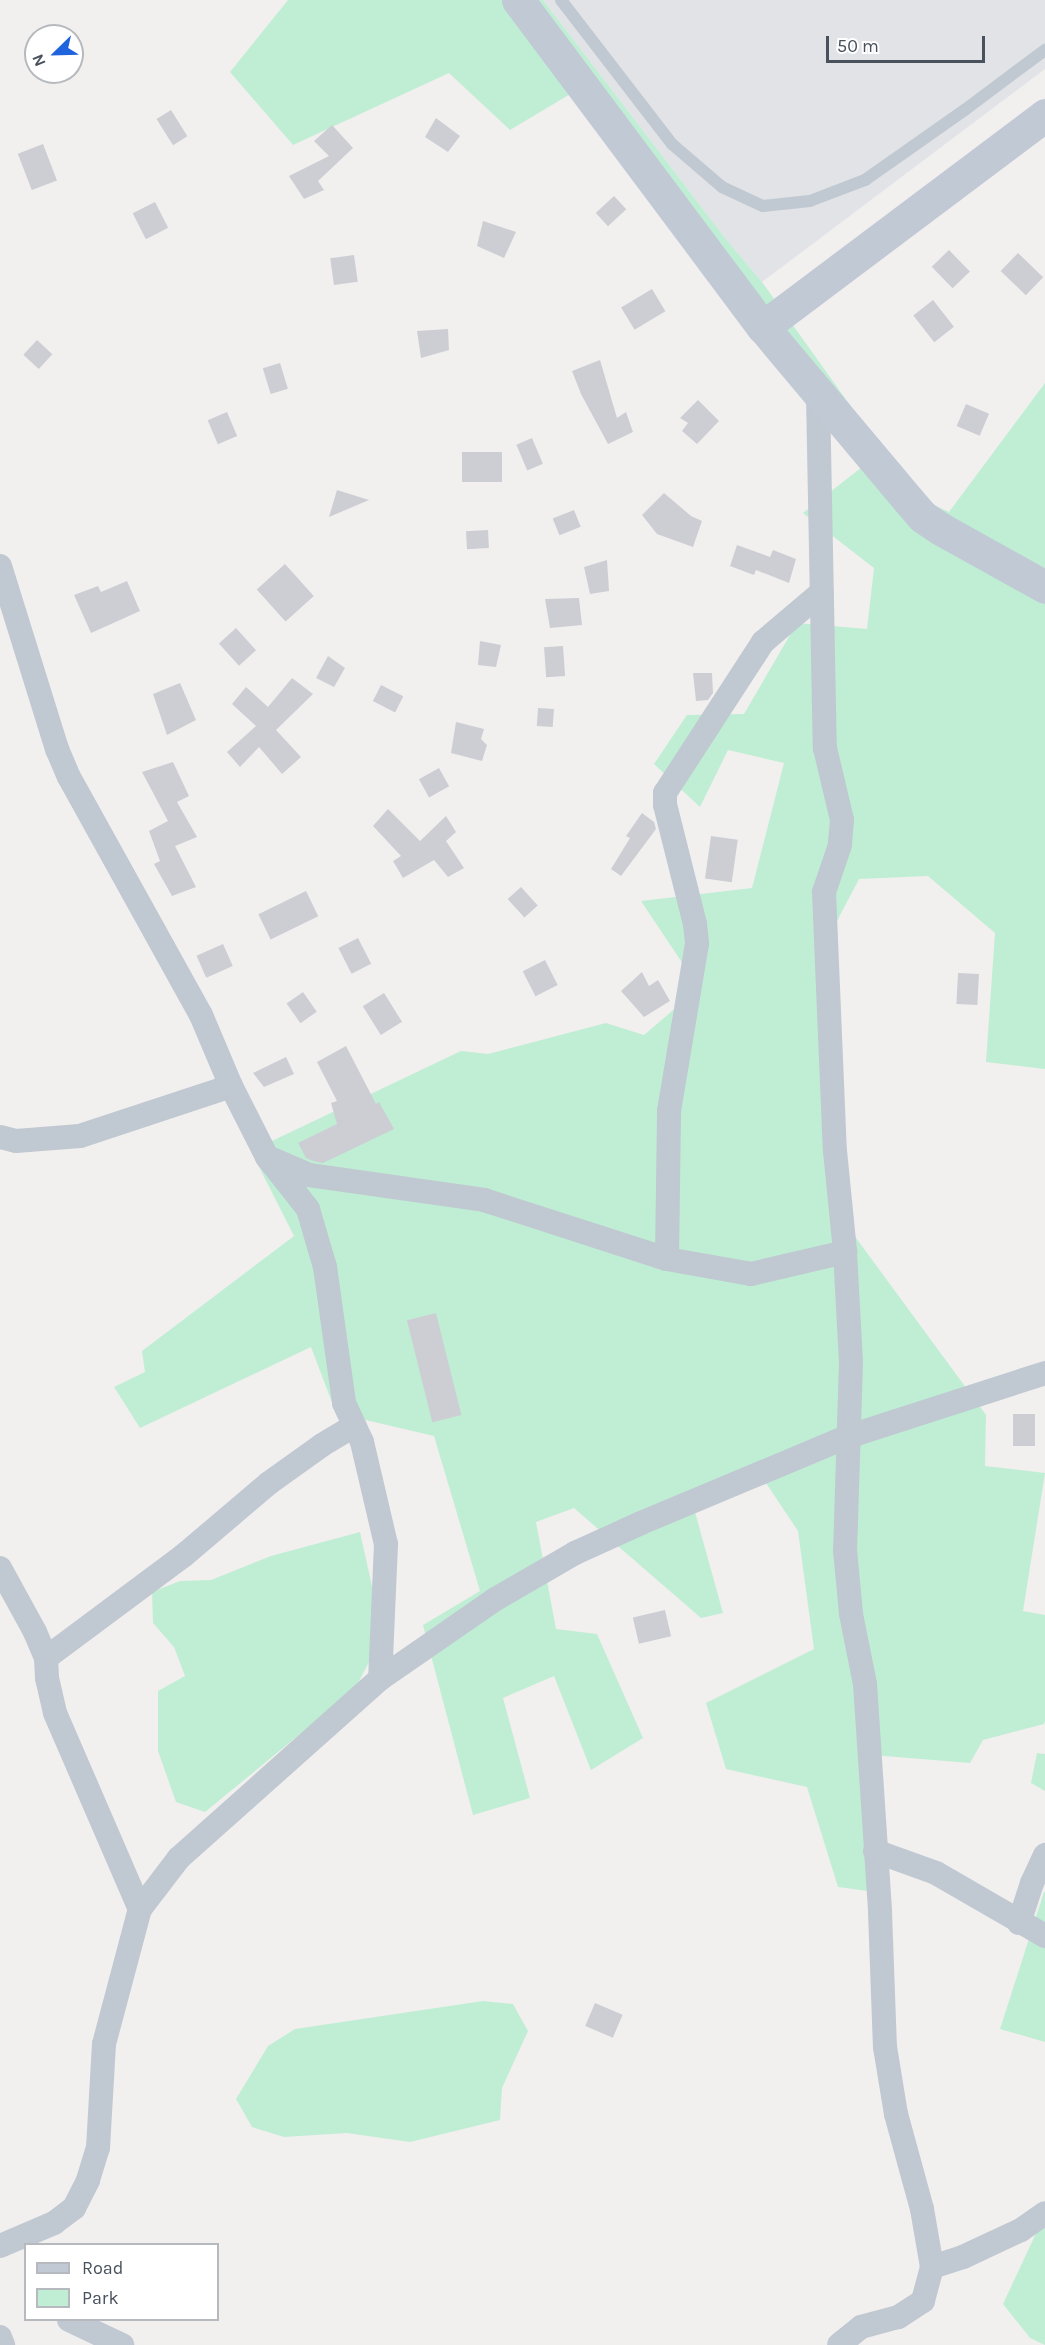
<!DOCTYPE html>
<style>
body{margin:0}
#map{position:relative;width:1045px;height:2345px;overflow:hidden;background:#f2efef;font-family:Karla,sans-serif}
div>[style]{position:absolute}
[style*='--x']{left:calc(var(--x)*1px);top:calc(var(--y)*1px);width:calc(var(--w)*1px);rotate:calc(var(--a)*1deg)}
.airport>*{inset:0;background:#e1e3e7}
.green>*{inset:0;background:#bfeed4}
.building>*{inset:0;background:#ccced4;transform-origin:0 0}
.lane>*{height:12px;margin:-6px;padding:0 6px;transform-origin:6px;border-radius:6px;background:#c0c8d1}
.street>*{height:24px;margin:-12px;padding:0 12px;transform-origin:12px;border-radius:12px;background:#c0c8d1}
.secondary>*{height:33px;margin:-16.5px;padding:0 16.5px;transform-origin:16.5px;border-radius:16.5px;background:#c1c9d5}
span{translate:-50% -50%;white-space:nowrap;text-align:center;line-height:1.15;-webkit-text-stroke:6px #fff;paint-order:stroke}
.legend{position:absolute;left:24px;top:2243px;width:195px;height:78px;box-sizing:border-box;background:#fff;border:2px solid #b6b9be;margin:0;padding:8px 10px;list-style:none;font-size:18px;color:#48515c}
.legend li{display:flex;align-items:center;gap:12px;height:30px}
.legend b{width:30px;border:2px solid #b6b9be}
.north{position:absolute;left:24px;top:24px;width:60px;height:60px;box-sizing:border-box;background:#fff;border:2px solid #b6b9be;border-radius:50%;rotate:247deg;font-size:16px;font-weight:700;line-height:24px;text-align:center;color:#48515c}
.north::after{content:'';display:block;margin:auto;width:21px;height:27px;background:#1f64dc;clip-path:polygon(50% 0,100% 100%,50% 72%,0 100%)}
.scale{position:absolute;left:826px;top:36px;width:159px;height:27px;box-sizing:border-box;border:3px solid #48515c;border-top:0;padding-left:8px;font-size:18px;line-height:21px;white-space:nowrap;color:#48515c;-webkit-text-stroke:4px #fff;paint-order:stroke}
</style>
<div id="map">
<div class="airport">
<div style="clip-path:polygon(543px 0,1045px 0,1045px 69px,762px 282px,725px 238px)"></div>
</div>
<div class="green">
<div style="clip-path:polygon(288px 0,543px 0,725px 238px,762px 282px,915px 496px,949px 512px,1045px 383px,1045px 1069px,986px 1062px,995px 933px,928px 876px,859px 879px,816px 961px,848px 1227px,986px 1415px,985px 1466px,1045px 1473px,1023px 1611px,1045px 1615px,1045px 1721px,1044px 1724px,983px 1740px,970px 1763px,860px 1754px,868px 1891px,838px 1887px,807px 1787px,726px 1769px,706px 1703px,814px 1649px,798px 1531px,754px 1465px,690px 1494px,723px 1613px,701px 1618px,574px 1508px,536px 1522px,556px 1629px,597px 1634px,643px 1738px,591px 1770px,554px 1676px,503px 1698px,530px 1798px,473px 1815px,423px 1625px,480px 1591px,434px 1436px,336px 1413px,311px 1347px,140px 1428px,114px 1387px,145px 1372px,142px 1351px,294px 1236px,251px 1151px,461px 1051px,488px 1054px,606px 1023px,644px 1035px,699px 988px,641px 901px,752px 888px,784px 763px,728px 750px,700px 807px,654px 764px,687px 715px,744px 714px,797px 623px,867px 629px,874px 568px,803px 513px,866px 464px,577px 90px,510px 130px,449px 73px,293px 145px,230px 72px)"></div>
<div style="clip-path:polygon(360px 1532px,374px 1595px,370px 1660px,355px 1689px,205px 1812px,176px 1802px,158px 1751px,158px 1691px,185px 1676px,174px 1647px,153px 1623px,152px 1592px,180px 1581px,211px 1580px,271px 1556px)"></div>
<div style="clip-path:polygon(1037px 1753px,1045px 1754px,1045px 1791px,1031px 1783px)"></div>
<div style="clip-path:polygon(1044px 1892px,1045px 1892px,1045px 2042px,1000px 2029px)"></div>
<div style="clip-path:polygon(483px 2001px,513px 2004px,528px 2031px,502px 2088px,500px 2120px,410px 2142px,347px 2133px,284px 2137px,252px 2127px,236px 2099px,268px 2046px,295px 2029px)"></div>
<div style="clip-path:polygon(1045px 2224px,1045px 2345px,1030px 2338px,1003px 2304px,1038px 2229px)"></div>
</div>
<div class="building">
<div style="left:171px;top:110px;width:31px;height:17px;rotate:58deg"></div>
<div style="clip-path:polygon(436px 118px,460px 136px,448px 152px,425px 137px)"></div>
<div style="clip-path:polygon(332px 125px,353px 148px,318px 181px,324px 190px,304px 199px,289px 176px,329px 156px,314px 141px)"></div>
<div style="left:43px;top:144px;width:39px;height:27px;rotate:69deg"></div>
<div style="left:614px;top:196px;width:18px;height:25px;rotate:47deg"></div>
<div style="left:155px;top:202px;width:29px;height:25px;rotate:63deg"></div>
<div style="clip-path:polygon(483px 221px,516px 232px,504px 258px,477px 246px)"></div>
<div style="left:949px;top:250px;width:30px;height:24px;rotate:46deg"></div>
<div style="left:1018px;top:253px;width:35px;height:25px;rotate:44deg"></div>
<div style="left:354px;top:255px;width:27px;height:24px;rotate:82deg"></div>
<div style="left:652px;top:289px;width:26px;height:36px;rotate:59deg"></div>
<div style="left:933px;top:300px;width:34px;height:25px;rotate:52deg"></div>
<div style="clip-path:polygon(448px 329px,449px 350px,421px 358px,417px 331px)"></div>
<div style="left:37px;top:340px;width:21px;height:20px;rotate:43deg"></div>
<div style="clip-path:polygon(600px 360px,617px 418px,626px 412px,633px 432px,608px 444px,581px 394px,572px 371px)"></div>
<div style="left:280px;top:363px;width:27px;height:18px;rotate:73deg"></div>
<div style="clip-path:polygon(698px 400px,719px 421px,697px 444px,682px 431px,688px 423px,680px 418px)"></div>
<div style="left:966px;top:404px;width:25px;height:24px;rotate:23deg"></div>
<div style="left:227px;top:412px;width:26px;height:21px;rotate:67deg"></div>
<div style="left:532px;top:438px;width:28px;height:17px;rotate:67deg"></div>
<div style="left:462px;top:452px;width:40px;height:30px"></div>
<div style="clip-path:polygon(337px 490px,369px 500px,329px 517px)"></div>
<div style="clip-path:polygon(664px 493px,691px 516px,702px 521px,693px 547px,657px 534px,642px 515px)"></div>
<div style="left:574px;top:510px;width:18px;height:23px;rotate:68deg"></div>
<div style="left:488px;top:530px;width:18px;height:22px;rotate:87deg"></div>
<div style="clip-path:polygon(737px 545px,770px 557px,773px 550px,796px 559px,789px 583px,756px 570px,754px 575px,730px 566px)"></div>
<div style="clip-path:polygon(607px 560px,609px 591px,590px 594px,584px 567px)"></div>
<div style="left:285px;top:564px;width:43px;height:38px;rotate:48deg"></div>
<div style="clip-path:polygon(127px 581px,140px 611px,91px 633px,74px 595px,98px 586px,101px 592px)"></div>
<div style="clip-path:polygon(579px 598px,582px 625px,550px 628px,545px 599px)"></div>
<div style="left:236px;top:628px;width:30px;height:23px;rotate:48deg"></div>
<div style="clip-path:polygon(480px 641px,501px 645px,496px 667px,478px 665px)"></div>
<div style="left:563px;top:646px;width:30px;height:19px;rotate:86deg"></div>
<div style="clip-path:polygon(328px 656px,345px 668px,334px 687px,316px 678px)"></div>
<div style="clip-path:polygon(693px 673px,712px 673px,713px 693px,708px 700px,696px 701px)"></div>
<div style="clip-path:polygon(292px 678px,313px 694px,276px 730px,301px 757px,282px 774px,259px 747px,240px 767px,227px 752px,256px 726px,232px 704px,246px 687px,268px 707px)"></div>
<div style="clip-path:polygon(180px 683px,196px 720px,167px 735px,153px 694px)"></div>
<div style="left:381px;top:685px;width:25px;height:18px;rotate:27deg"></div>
<div style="left:538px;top:708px;width:16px;height:18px;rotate:4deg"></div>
<div style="clip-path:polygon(456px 722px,484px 729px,481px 739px,487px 745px,482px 761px,451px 753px)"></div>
<div style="clip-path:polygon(173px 762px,189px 796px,177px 802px,197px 837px,175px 846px,196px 887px,172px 896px,154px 864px,160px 861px,149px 831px,168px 821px,142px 772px)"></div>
<div style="left:439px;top:768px;width:21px;height:23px;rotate:61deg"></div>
<div style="clip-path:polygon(388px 809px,420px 841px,446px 816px,456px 832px,446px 841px,464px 868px,448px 877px,434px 860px,403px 878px,393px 861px,401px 856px,373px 826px)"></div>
<div style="clip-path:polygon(642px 813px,654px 822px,656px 829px,621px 876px,611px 869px,630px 838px,626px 836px)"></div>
<div style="left:711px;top:836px;width:27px;height:43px;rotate:8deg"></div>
<div style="left:521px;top:887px;width:25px;height:18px;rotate:48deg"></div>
<div style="left:306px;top:891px;width:28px;height:53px;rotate:64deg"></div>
<div style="left:358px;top:938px;width:29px;height:22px;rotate:63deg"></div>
<div style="left:223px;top:944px;width:24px;height:29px;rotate:66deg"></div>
<div style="left:545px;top:960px;width:28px;height:25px;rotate:63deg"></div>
<div style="clip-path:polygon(642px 972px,649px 986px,658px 980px,670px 1001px,644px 1017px,621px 991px)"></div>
<div style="left:958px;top:973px;width:21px;height:31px;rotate:3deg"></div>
<div style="left:303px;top:992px;width:24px;height:20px;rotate:55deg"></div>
<div style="left:384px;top:993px;width:34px;height:25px;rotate:58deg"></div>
<div style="clip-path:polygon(346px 1046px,376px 1104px,379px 1102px,394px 1129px,323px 1163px,313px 1161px,306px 1158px,298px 1143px,337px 1124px,331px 1103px,337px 1101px,317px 1062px)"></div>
<div style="clip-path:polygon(286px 1057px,294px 1074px,264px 1087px,253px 1073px)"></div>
<div style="left:436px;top:1313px;width:105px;height:30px;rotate:76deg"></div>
<div style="left:1035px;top:1414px;width:32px;height:22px;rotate:90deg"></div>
<div style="left:665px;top:1610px;width:27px;height:33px;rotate:77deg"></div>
<div style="left:595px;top:2003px;width:30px;height:25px;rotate:23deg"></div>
</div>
<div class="lane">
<div style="--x:561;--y:0;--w:182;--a:52.4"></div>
<div style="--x:672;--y:144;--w:66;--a:40.7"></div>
<div style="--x:722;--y:187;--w:45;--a:24.9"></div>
<div style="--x:763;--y:206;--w:47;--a:-6.1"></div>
<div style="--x:810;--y:201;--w:59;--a:-20.9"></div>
<div style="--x:865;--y:180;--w:123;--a:-35.1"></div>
<div style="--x:966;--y:109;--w:99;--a:-36.8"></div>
</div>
<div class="street">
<div style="--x:818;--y:395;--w:353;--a:88.9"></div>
<div style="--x:825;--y:748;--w:74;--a:76.7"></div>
<div style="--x:842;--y:820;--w:25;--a:95"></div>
<div style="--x:840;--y:845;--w:50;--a:108.8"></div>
<div style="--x:824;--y:892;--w:259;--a:87.6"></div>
<div style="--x:835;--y:1151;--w:101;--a:84.3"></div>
<div style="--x:845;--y:1252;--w:110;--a:86.9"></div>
<div style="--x:851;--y:1362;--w:188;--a:91.8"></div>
<div style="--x:845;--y:1550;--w:64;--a:84.6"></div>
<div style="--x:851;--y:1614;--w:71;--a:78.7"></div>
<div style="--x:865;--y:1684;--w:228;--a:86.2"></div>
<div style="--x:880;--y:1912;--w:135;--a:87.9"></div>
<div style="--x:885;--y:2047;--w:68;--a:80.7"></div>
<div style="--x:896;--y:2114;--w:98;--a:74.7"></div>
<div style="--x:922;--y:2209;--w:59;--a:80.2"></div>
<div style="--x:932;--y:2267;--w:35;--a:105"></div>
<div style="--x:923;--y:2301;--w:30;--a:147"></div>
<div style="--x:898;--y:2317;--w:38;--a:165"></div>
<div style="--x:861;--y:2327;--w:28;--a:141"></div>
<div style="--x:0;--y:566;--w:192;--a:72.7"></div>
<div style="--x:57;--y:749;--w:30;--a:67"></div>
<div style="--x:69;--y:777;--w:272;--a:61"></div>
<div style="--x:201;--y:1015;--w:77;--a:67.1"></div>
<div style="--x:231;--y:1086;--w:80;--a:63.1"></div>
<div style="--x:267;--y:1157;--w:66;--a:51.7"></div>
<div style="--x:308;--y:1209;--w:60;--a:73.7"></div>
<div style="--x:325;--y:1267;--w:137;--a:82"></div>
<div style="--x:344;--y:1403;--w:43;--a:65.2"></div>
<div style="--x:362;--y:1442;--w:105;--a:76.8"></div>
<div style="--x:386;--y:1544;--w:135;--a:92.5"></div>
<div style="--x:0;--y:1137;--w:16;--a:14"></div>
<div style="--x:16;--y:1141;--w:64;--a:-4.5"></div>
<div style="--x:80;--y:1136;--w:159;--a:-18.3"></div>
<div style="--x:272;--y:1159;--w:40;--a:23.4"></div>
<div style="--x:309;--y:1175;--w:177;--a:8.1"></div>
<div style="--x:484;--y:1200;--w:192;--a:17.9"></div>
<div style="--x:667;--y:1259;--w:85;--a:10.1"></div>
<div style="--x:751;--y:1274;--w:97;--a:-13.2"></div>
<div style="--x:667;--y:1259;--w:148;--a:-89.2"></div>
<div style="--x:669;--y:1111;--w:170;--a:-80.5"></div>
<div style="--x:697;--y:943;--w:19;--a:-96"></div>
<div style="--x:695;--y:924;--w:123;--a:-104.1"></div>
<div style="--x:665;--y:805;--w:12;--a:-90"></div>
<div style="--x:665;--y:793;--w:180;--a:-57"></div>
<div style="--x:763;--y:642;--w:77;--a:-40.3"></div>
<div style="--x:0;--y:1568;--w:73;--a:61.3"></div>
<div style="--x:35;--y:1632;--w:28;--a:67"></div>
<div style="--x:46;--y:1658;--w:20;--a:87"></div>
<div style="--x:47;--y:1678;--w:36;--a:77"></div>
<div style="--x:55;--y:1713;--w:214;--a:66.6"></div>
<div style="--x:46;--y:1658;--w:171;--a:-36.7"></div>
<div style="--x:183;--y:1556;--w:113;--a:-40.3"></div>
<div style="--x:269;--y:1483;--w:65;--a:-35.6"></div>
<div style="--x:322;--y:1445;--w:37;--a:-31"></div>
<div style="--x:875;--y:1851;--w:65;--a:19.8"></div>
<div style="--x:936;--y:1873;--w:126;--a:30"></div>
<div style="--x:1019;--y:1923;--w:42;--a:-72"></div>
<div style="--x:1032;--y:1883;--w:31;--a:-65"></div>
<div style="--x:0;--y:2246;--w:59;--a:-23.1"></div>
<div style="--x:54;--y:2223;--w:25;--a:-37"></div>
<div style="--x:74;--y:2208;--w:31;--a:-63"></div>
<div style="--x:88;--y:2180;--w:34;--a:-73"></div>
<div style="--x:98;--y:2148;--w:104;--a:-86.7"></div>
<div style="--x:104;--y:2044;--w:140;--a:-75.1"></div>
<div style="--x:140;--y:1909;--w:64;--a:-52.6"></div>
<div style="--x:179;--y:1858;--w:269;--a:-41.7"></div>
<div style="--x:380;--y:1679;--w:139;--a:-34.7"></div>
<div style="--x:494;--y:1600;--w:94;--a:-30.1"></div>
<div style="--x:575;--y:1553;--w:72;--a:-24.4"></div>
<div style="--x:641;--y:1523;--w:223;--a:-22.7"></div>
<div style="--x:847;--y:1437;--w:208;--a:-17.9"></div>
<div style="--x:932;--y:2267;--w:33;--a:-18"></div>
<div style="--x:963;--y:2257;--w:64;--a:-25"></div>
<div style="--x:1021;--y:2230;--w:29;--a:-35"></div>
<div style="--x:69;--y:2320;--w:59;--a:25.3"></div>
<div style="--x:0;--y:2337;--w:9;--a:69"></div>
</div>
<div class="secondary">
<div style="--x:518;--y:0;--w:409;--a:53.2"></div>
<div style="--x:763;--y:327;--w:227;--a:50"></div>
<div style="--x:909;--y:501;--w:21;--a:49"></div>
<div style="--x:923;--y:517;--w:22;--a:34"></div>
<div style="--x:941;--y:529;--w:119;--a:29.1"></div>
<div style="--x:763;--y:327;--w:353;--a:-36.9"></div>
</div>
<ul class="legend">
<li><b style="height:8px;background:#c1c9d5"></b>Road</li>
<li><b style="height:16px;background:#bfeed4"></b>Park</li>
</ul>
<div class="north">N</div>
<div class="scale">50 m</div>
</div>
